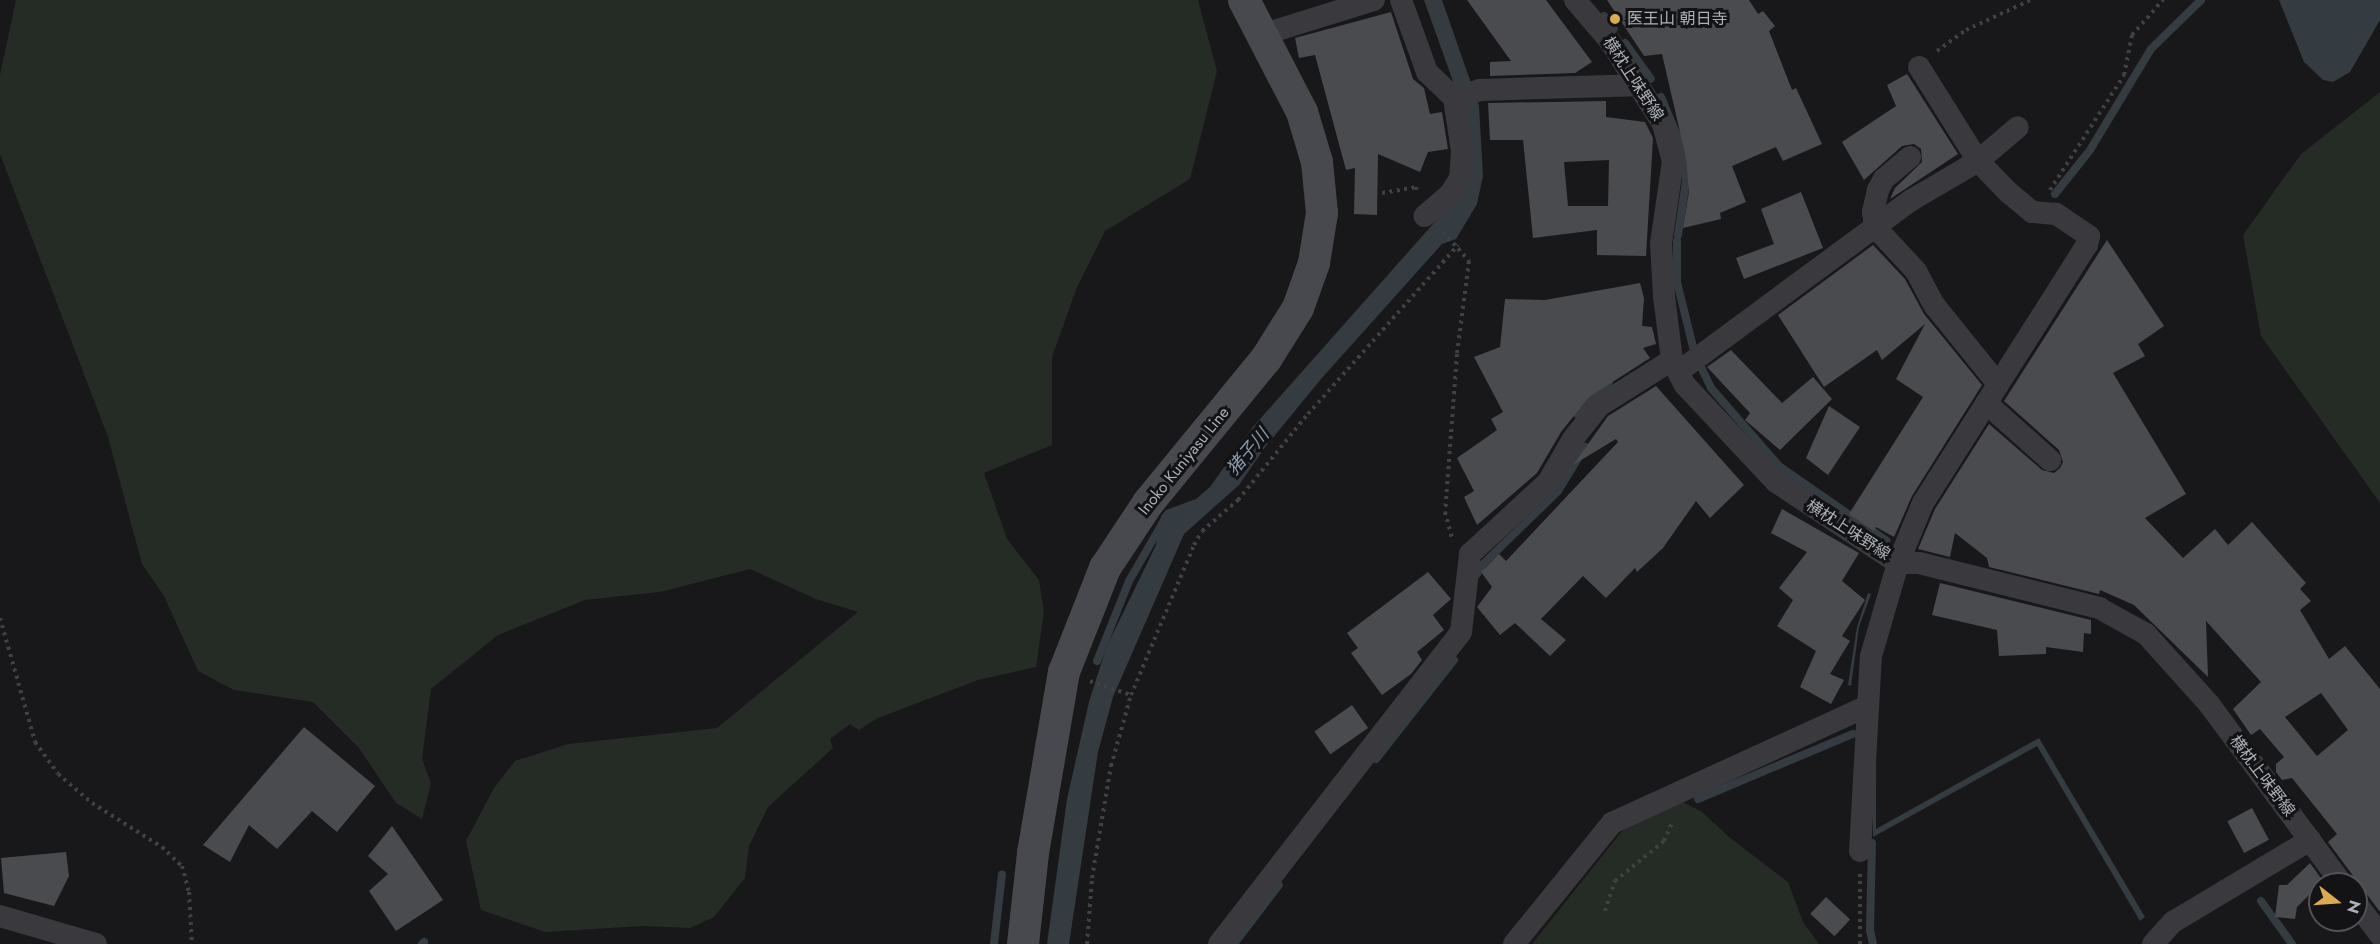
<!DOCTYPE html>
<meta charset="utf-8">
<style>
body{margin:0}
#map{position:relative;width:2380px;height:944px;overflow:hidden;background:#18181a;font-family:Jost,"Noto Sans JP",sans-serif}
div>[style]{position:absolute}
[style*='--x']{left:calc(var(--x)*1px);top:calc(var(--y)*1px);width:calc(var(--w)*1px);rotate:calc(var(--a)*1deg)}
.green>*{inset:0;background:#252b25}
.water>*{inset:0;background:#343b41}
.stream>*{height:8px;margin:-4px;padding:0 4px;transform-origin:4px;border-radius:4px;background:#343b41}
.building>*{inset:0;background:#4a4b4f;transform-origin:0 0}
.path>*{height:4px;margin-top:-2px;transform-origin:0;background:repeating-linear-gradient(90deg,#404145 0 3px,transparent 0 7.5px)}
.street>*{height:22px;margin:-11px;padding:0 11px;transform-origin:11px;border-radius:11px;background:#3a3a3e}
.secondary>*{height:32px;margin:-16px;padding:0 16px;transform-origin:16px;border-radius:16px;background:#48494e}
.dots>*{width:16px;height:16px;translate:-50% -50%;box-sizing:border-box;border:3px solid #131315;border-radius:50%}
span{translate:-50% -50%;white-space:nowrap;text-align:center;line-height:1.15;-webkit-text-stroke:6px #131315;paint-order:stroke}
.poi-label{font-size:16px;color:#acb0b8}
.left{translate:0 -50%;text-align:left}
.street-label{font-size:16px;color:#acb0b8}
.water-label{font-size:18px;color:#889cae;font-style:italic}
.north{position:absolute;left:2308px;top:872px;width:60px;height:60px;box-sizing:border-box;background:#131315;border:2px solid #505256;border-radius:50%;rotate:107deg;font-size:16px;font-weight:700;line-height:24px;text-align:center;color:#acb0b8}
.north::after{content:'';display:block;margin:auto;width:21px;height:27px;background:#dbab4f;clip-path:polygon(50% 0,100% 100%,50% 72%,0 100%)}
</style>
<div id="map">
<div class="green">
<div style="clip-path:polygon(16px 0,1198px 0,1217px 71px,1190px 179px,1105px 231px,1077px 287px,1052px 357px,1052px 445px,984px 473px,1007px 539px,1039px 580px,1044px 612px,1036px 667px,978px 680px,878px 718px,859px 730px,850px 724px,830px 739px,833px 748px,768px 807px,749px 846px,745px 878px,714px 917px,690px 928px,642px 926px,545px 932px,481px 910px,466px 841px,494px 788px,515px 761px,568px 744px,717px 728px,858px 612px,816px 599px,750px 569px,660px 592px,585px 600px,498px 635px,431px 689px,422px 759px,431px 783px,422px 819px,396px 803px,359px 748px,313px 702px,234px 690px,198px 671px,164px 596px,142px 564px,108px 437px,0 154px,0 75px)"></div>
<div style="clip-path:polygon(2380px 92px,2380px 503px,2261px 336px,2243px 235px,2301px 154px)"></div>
<div style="clip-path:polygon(1680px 801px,1701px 811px,1729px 837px,1788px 882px,1803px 922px,1819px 944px,1532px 944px,1622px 831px)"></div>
</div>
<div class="water">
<div style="clip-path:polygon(1424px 0,1442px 0,1479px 106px,1483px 176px,1477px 204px,1456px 239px,1442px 244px,1321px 379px,1266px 446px,1239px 485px,1184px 534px,1113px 697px,1098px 752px,1069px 944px,1047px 944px,1067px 799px,1089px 702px,1106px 648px,1156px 545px,1161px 516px,1166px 510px,1196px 499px,1210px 487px,1252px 428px,1449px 206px,1455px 87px)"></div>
<div style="clip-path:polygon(2279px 0,2380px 0,2380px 20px,2350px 72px,2333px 82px,2323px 80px,2304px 62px)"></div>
<div style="clip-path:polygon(1868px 593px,1871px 594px,1859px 627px,1851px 686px,1848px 685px,1857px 627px)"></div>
<div style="clip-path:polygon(1872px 718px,1876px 719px,1876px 829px,2039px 738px,2145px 917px,2140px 921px,2037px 746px,1873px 837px)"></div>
</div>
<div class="stream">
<div style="--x:1604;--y:16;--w:16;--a:52"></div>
<div style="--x:1625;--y:43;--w:44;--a:54.2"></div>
<div style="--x:1661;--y:97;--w:60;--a:67.3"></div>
<div style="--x:1684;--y:152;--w:29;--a:86"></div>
<div style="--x:1686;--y:181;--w:55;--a:98.4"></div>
<div style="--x:2055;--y:194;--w:56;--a:-51.5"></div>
<div style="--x:2090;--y:150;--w:118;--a:-58.9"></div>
<div style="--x:2151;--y:49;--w:70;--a:-44.4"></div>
<div style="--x:1677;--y:241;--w:41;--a:90"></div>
<div style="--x:1677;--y:282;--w:67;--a:76.2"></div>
<div style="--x:1700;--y:365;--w:25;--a:64"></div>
<div style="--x:1711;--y:388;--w:103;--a:48.9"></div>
<div style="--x:1779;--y:466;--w:131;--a:34.8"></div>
<div style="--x:1577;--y:414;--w:45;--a:-45"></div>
<div style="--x:1477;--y:574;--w:9;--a:-63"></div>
<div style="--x:1481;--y:566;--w:107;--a:-44.2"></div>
<div style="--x:1558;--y:491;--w:52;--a:-58.5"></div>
<div style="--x:1097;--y:661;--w:86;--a:-68.2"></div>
<div style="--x:1129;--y:581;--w:74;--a:-60"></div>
<div style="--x:1376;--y:759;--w:126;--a:-51.8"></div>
<div style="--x:1698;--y:799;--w:168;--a:-22.8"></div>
<div style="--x:1872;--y:843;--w:87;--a:91.3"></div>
<div style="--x:1870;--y:930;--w:14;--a:78"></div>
<div style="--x:2261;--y:901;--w:53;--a:54.2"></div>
<div style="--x:422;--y:944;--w:3;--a:-45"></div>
<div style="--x:994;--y:944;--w:70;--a:-83.5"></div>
<div style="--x:1234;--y:944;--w:74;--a:-52.7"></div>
</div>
<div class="building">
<div style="clip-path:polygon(1467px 0,1546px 0,1592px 62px,1575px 73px,1490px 76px,1490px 62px,1511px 61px)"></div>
<div style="clip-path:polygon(1607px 0,1749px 0,1758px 14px,1763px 11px,1775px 26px,1769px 31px,1792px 90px,1796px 88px,1822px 144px,1783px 161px,1776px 147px,1732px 166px,1746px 202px,1720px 213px,1721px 219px,1683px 228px,1689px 191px,1686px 158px,1662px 54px,1644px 56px)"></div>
<div style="clip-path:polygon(1391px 12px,1413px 79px,1424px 88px,1430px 114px,1442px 112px,1448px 149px,1428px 152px,1420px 172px,1378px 154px,1377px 215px,1354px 214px,1355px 168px,1346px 170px,1315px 55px,1299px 58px,1295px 38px)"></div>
<div style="clip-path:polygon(1907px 74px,1958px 154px,1890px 199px,1895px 188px,1922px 162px,1921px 149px,1914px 144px,1902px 146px,1864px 180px,1842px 142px,1896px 106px,1887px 85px)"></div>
<div style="clip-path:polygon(evenodd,1606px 101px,1606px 117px,1645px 122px,1653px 138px,1646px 256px,1597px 255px,1597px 230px,1533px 238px,1523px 140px,1490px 140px,1488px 103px,1606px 101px,1609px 160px,1608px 206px,1568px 206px,1564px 162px,1609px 160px)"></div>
<div style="clip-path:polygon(1801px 192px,1823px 248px,1744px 279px,1736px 258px,1774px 244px,1761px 209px)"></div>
<div style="clip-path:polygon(evenodd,2107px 240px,2164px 326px,2138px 344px,2145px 356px,2113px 373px,2186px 494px,2145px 518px,2183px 558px,2215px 529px,2228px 545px,2252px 522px,2306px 583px,2300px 589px,2311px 601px,2300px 610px,2329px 659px,2345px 646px,2380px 689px,2380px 912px,2328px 842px,2337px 834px,2292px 778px,2282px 780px,2276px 772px,2276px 764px,2284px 757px,2260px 729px,2251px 735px,2233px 709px,2261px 682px,2206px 621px,2208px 677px,2134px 605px,2100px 590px,2099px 594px,1989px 567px,1987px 558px,1955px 533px,1950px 557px,1918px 549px,1935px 509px,1989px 424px,2042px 470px,2054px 473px,2060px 468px,2063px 462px,2059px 450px,2004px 401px,2107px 240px,2321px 693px,2348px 730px,2317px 756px,2285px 717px,2321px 693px)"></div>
<div style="clip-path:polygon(1873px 245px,1905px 279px,1924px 314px,1982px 385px,1912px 496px,1894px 537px,1876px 527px,1874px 531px,1849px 514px,1923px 397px,1896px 379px,1925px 324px,1882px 360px,1877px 350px,1824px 387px,1778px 315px)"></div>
<div style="clip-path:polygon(1640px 283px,1644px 298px,1642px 326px,1652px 327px,1656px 344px,1643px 348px,1650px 358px,1589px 397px,1561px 432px,1537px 473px,1477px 525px,1464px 497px,1474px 491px,1457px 458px,1497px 430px,1491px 419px,1503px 412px,1474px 357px,1500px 347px,1505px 299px,1545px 300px)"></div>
<div style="clip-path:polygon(1731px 350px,1782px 403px,1813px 377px,1832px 399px,1780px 450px,1745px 420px,1750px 413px,1707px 367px)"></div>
<div style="clip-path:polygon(1656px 386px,1744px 485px,1710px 518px,1696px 501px,1663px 548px,1637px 572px,1635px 568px,1606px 598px,1583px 576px,1541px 619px,1566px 640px,1550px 656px,1515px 623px,1500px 635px,1477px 607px,1492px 587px,1481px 572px,1499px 554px,1506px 561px,1618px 442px,1616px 439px,1573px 465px,1608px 416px)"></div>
<div style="clip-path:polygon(1829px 406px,1860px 427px,1828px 475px,1806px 458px)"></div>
<div style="clip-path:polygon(1782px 509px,1859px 553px,1842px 581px,1865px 600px,1842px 636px,1850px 641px,1830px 674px,1844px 680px,1831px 704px,1800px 687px,1816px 651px,1777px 626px,1793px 600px,1779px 588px,1807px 552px,1771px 533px)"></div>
<div style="clip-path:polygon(1428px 572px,1451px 599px,1433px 615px,1444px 630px,1417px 652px,1422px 660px,1411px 674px,1382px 695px,1351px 653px,1358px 648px,1347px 633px)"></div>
<div style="clip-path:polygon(1940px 583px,2091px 620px,2091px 634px,2084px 633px,2083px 652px,2046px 647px,2046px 654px,1999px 656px,1997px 630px,1932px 615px)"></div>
<div style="left:1352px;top:705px;width:28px;height:46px;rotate:55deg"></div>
<div style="clip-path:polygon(304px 727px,375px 786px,337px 832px,312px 811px,277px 849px,249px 825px,230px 862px,203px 845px)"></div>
<div style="left:2252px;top:808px;width:36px;height:28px;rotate:62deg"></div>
<div style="clip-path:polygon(392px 826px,443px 900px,396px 931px,369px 891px,388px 874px,368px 856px)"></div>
<div style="clip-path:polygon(66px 852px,69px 876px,54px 906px,4px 893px,1px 858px)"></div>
<div style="clip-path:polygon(2310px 863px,2323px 881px,2297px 907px,2295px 919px,2275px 917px,2279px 885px,2287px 885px)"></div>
<div style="left:1826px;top:897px;width:33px;height:23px;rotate:43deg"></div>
</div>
<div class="path">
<div style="--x:1937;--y:51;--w:36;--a:-36"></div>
<div style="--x:1966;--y:30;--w:72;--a:-24.8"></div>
<div style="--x:2050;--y:190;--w:137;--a:-57.2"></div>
<div style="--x:2124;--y:75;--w:41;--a:-78.7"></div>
<div style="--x:2132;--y:35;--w:47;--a:-48.5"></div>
<div style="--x:1382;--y:193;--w:35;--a:-10"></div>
<div style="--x:1416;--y:187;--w:4;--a:76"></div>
<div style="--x:1443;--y:232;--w:39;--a:48"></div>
<div style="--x:1469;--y:261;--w:94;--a:97.4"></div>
<div style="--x:1457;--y:354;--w:158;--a:94.3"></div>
<div style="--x:1445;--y:512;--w:30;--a:75"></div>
<div style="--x:0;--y:618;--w:129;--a:74.2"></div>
<div style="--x:35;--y:742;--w:39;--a:54"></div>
<div style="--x:58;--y:774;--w:45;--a:40.5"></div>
<div style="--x:92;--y:803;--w:83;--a:32.2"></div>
<div style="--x:162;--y:847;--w:28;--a:44"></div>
<div style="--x:182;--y:866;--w:27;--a:75"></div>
<div style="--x:189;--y:892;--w:52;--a:86.7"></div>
<div style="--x:1090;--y:681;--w:43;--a:18.9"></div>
<div style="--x:1605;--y:911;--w:32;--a:-72"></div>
<div style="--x:1615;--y:881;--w:63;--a:-39.2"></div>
<div style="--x:1664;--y:841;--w:22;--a:-66"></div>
<div style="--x:1087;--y:944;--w:66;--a:-85.7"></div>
<div style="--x:1092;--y:878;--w:114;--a:-80.4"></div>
<div style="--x:1111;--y:766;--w:74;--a:-74.3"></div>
<div style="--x:1131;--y:695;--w:163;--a:-67.2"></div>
<div style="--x:1194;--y:545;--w:16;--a:-60"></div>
<div style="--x:1202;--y:531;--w:48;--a:-40.7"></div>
<div style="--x:1238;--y:500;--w:111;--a:-50.9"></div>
<div style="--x:1308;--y:414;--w:226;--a:-48.4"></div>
<div style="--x:1860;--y:944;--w:71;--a:-90"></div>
</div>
<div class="street">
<div style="--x:1401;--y:0;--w:77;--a:70.1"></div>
<div style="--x:1427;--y:72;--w:37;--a:44"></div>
<div style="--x:1454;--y:98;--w:54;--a:81.4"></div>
<div style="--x:1462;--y:151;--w:27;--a:94"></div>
<div style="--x:1460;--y:178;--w:17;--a:121"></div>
<div style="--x:1451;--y:193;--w:35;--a:139"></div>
<div style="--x:1575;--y:0;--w:54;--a:49.5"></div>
<div style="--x:1610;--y:41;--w:98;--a:57.4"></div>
<div style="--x:1663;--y:124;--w:38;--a:75"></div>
<div style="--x:1673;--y:161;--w:83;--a:98.3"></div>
<div style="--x:1661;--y:243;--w:53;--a:86.8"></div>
<div style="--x:1664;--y:296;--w:64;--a:82.9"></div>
<div style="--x:1672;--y:360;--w:27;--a:63"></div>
<div style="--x:1684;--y:384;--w:134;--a:46.8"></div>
<div style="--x:1776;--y:482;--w:146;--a:33.6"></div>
<div style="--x:1898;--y:563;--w:21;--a:0"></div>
<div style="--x:1919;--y:563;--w:186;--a:14"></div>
<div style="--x:2099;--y:608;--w:54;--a:29"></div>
<div style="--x:2146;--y:634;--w:94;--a:48"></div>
<div style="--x:2209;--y:704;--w:224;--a:53.5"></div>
<div style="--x:1264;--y:34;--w:115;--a:-17.2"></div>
<div style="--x:1454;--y:98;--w:27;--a:-17"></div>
<div style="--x:1480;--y:90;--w:155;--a:-1.8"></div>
<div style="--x:1910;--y:157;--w:34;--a:140"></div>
<div style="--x:1884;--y:179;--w:13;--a:119"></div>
<div style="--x:1878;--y:190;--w:23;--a:103"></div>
<div style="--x:1873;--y:212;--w:15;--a:82"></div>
<div style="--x:1875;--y:227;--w:60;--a:47"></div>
<div style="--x:1916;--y:271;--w:40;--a:62"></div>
<div style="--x:1935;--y:306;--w:100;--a:51.1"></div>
<div style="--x:1678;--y:372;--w:288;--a:-36.4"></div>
<div style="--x:1910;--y:201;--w:79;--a:-30.5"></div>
<div style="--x:1978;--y:161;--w:52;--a:-40.4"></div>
<div style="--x:1986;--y:403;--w:86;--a:41.7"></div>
<div style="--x:1860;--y:851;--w:195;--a:-86.8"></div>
<div style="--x:1871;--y:656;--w:97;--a:-73.8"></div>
<div style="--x:1898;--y:563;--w:65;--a:-67.4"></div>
<div style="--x:1923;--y:503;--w:306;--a:-57.6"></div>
<div style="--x:2087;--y:245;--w:9;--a:-77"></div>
<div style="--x:2089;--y:236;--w:40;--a:-146"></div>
<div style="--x:2056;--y:214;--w:24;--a:-175"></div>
<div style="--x:2032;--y:212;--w:30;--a:-140"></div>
<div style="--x:2009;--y:193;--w:45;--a:-134.1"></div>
<div style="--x:1978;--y:161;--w:111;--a:-122.1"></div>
<div style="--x:2356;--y:903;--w:40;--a:53"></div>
<div style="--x:0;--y:916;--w:100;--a:16.3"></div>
<div style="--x:1219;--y:944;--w:395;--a:-52.2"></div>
<div style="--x:1461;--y:632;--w:79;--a:-83.4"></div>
<div style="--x:1470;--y:554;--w:106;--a:-42.7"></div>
<div style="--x:1548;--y:482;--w:50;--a:-59.8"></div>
<div style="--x:1573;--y:439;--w:42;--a:-51.8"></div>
<div style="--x:1599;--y:406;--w:86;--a:-32.2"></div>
<div style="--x:1514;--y:944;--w:156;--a:-51"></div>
<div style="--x:1612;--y:823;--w:278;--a:-24.6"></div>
<div style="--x:2153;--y:944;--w:30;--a:-48"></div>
<div style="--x:2173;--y:922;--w:160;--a:-30.9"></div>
</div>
<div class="secondary">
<div style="--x:1023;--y:944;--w:92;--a:-83.7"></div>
<div style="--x:1033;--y:853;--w:184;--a:-80.3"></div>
<div style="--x:1064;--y:672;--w:112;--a:-68.5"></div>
<div style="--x:1105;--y:568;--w:78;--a:-56.5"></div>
<div style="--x:1148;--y:503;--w:186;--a:-50.7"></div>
<div style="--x:1266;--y:359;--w:60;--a:-57.9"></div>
<div style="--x:1298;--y:308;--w:48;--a:-70.4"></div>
<div style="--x:1314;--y:263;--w:51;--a:-80.9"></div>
<div style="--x:1322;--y:213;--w:51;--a:-95.6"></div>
<div style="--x:1317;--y:162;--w:52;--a:-106.7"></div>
<div style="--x:1302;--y:112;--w:126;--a:-117.4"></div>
</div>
<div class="dots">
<div style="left:1615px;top:19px;background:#dbab4f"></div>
</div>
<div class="poi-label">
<span class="left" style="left:1627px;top:19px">医王山 朝日寺</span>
</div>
<div class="street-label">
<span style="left:1633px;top:79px;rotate:57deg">横枕上味野線</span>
<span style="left:1184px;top:461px;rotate:-51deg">Inoko Kuniyasu Line</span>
<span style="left:1848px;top:530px;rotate:33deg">横枕上味野線</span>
<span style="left:2262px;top:776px;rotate:53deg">横枕上味野線</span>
</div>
<div class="water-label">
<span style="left:1248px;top:452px;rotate:-50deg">猪子川</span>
</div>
<div class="north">N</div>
</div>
